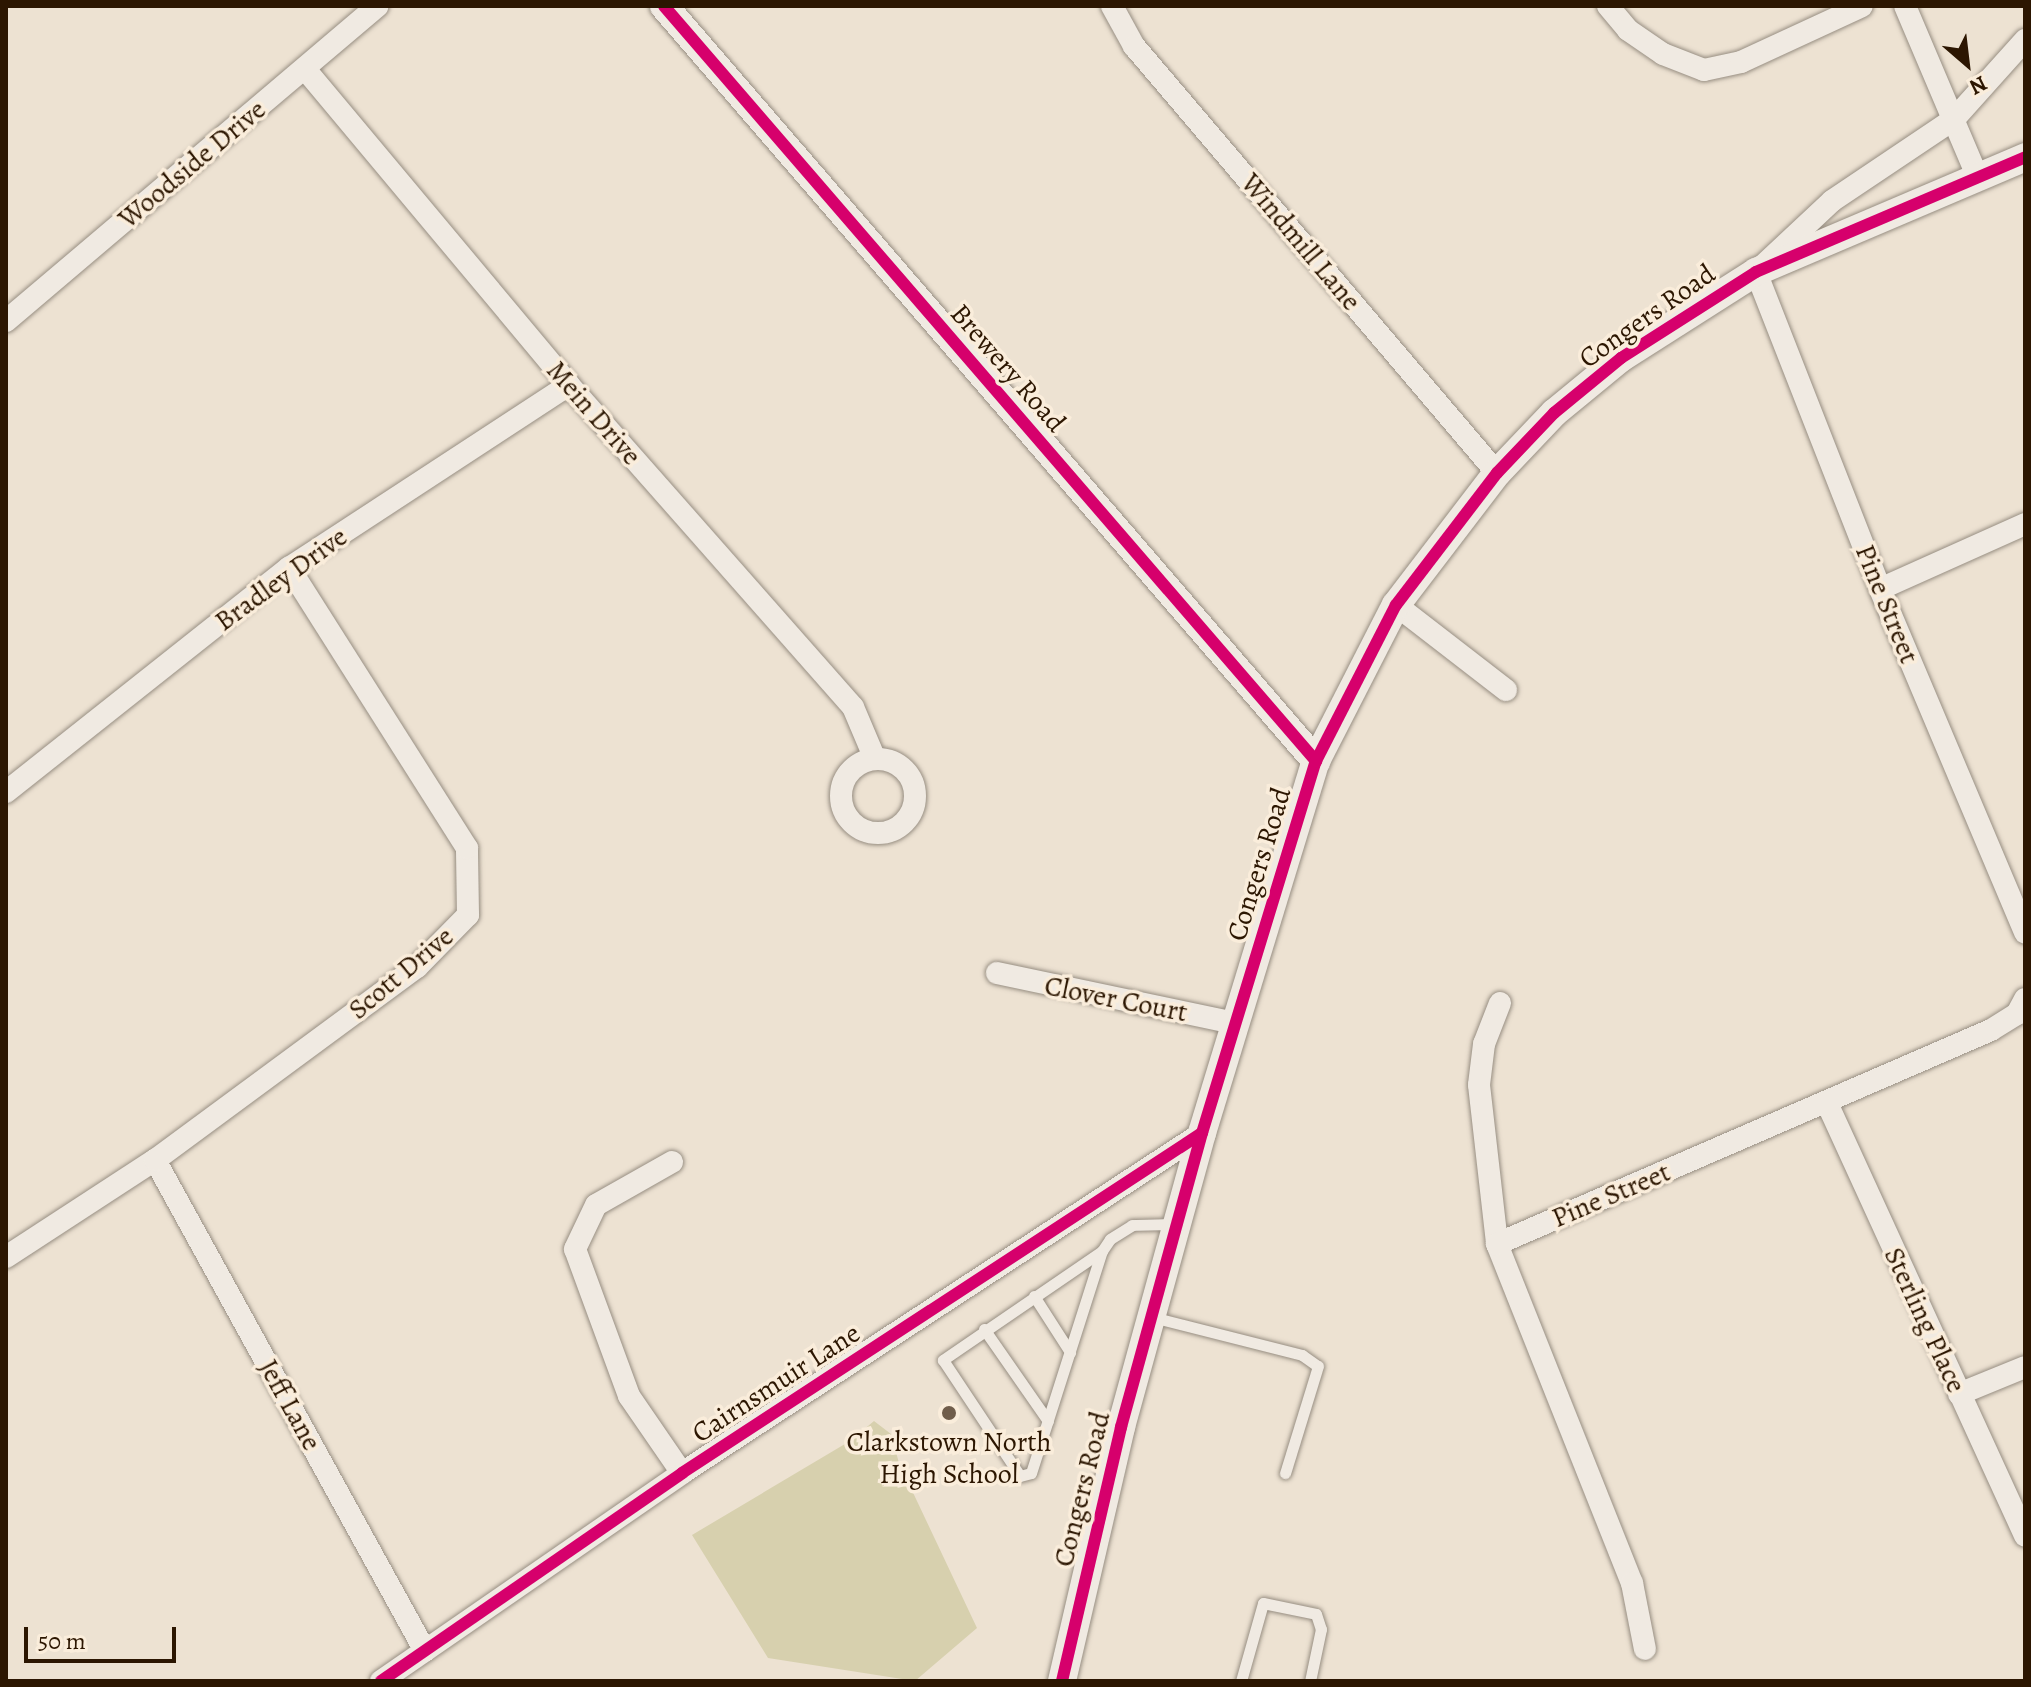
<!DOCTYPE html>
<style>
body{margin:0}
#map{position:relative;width:2031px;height:1687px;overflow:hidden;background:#ede2d2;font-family:Alegreya,serif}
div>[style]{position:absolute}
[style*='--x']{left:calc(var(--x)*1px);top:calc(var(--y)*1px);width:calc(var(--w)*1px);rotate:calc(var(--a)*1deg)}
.green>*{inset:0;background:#d7d0ae}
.roads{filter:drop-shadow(0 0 2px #978e82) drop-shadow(0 0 2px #978e82)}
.service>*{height:11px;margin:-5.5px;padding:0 5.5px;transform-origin:5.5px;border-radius:5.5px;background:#f0eae2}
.minor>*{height:22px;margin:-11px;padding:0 11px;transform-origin:11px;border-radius:11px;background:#f0eae2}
.minor>.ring{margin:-11px;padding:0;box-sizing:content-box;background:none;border:22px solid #f0eae2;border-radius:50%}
.tertiary>*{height:28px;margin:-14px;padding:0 14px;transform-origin:14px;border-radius:14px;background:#f0eae2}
.cycleway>*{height:12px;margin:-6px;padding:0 6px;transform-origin:6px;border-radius:6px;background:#d6006c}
.dots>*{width:22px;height:22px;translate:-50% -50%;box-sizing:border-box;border:4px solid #faeddb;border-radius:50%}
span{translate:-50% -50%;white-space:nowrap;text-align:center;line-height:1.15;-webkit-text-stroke:7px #faeddb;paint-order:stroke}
.street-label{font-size:28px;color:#2c1601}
.poi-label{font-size:28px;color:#2c1601}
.frame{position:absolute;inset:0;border:8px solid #2c1601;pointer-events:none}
.north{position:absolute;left:1927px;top:24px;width:80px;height:80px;-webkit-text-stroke:6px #faeddb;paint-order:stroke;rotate:152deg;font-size:22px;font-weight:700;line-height:32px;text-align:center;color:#2c1601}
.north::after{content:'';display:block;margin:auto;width:28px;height:36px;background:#2c1601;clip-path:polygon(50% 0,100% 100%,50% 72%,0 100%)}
.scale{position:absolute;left:24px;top:1627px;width:152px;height:36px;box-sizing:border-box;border:4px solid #2c1601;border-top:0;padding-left:10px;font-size:24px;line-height:28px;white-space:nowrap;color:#2c1601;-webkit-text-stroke:6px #faeddb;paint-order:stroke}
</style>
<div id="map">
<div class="green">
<div style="clip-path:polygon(874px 1421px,891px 1434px,899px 1463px,977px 1628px,915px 1681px,768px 1658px,692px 1535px,850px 1441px)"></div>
</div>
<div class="roads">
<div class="service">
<div style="--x:1102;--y:1251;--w:193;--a:145.6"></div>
<div style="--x:943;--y:1360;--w:139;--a:56.4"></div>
<div style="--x:1020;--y:1476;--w:11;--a:-15"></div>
<div style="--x:1031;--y:1473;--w:233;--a:-72.3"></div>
<div style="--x:1102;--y:1251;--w:14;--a:-56"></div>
<div style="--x:1110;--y:1239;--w:26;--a:-32"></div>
<div style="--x:1132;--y:1225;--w:45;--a:-1.3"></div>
<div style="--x:1034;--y:1296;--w:67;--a:57.3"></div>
<div style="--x:1152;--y:1317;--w:155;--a:14.2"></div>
<div style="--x:1302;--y:1355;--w:19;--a:35"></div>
<div style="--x:1318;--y:1366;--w:112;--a:107.1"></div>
<div style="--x:984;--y:1329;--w:112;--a:55.2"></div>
<div style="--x:1241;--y:1681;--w:81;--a:-74.2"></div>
<div style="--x:1263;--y:1603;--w:54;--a:11.7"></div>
<div style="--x:1316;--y:1614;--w:16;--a:72"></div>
<div style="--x:1321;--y:1629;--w:53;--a:101.9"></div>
</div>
<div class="minor">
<div style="--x:1112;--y:6;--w:46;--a:61.2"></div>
<div style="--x:1134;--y:46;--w:560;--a:49.63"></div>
<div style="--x:1608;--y:6;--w:31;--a:50"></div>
<div style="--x:1628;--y:30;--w:42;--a:34.4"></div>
<div style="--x:1663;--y:54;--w:44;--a:21.3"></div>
<div style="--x:1704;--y:70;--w:38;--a:-12"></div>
<div style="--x:1741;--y:62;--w:133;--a:-24.8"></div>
<div style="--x:1905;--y:6;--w:185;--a:67"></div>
<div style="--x:2025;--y:40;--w:106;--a:131.9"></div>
<div style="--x:1954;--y:119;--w:147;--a:146.1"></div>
<div style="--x:1832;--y:201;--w:104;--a:136.9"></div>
<div style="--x:1756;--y:272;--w:340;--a:68.6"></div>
<div style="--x:1880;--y:589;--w:373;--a:67.1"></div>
<div style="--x:305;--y:69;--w:412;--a:50.1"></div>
<div style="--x:569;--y:385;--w:429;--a:48.6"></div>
<div style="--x:853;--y:707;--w:56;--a:67.1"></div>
<div style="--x:6;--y:321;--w:487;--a:-40.3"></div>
<div style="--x:1880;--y:589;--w:159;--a:-24.1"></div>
<div style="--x:1396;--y:605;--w:139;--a:37.7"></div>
<div class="ring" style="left:841px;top:759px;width:52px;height:52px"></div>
<div style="--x:6;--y:792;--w:361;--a:-38.4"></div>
<div style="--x:289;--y:568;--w:334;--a:-33.2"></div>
<div style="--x:997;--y:973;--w:243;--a:11.9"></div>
<div style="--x:1500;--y:1003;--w:44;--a:111.3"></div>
<div style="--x:1484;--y:1044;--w:41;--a:97"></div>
<div style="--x:1479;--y:1085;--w:160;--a:83.5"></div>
<div style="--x:1497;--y:1244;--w:365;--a:68.3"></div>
<div style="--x:1632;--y:1583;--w:67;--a:78.9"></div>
<div style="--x:1827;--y:1103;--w:476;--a:65.4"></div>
<div style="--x:155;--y:1160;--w:560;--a:61.19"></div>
<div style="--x:672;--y:1162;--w:87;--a:150.5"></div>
<div style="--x:596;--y:1205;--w:49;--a:115.5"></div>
<div style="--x:575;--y:1249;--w:157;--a:69.8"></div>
<div style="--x:629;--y:1396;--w:93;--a:55.5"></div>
<div style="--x:1497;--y:1244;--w:538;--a:-23.42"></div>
<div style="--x:1991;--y:1030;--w:31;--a:-32"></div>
<div style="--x:2017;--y:1014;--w:17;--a:-62"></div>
<div style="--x:6;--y:1257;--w:178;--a:-33.1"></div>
<div style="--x:155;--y:1160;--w:325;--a:-36.4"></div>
<div style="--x:417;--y:967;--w:73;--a:-45.6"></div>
<div style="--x:468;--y:915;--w:67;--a:-90.9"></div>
<div style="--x:467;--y:848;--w:332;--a:-122.4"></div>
<div style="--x:1959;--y:1394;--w:71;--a:-22.2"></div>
<div style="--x:381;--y:1681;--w:366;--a:-34.6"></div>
<div style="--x:682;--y:1473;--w:621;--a:-33.18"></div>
</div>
<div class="tertiary">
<div style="--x:664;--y:6;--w:998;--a:49.19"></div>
<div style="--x:1062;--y:1681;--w:261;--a:-76.9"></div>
<div style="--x:1121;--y:1427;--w:305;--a:-74.6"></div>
<div style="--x:1202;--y:1133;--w:389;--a:-73"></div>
<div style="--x:1316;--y:761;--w:175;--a:-62.9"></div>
<div style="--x:1396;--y:605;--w:166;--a:-52.6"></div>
<div style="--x:1497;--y:473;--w:83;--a:-46.5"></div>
<div style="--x:1554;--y:413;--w:87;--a:-39.4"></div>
<div style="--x:1621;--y:358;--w:160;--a:-32.5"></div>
<div style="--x:1756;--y:272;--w:293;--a:-23.1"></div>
</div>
</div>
<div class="cycleway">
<div style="--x:664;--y:6;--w:998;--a:49.19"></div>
<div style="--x:381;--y:1681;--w:366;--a:-34.6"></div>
<div style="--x:682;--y:1473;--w:621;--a:-33.18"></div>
<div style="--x:1062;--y:1681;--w:261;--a:-76.9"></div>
<div style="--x:1121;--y:1427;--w:305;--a:-74.6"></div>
<div style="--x:1202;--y:1133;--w:389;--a:-73"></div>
<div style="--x:1316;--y:761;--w:175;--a:-62.9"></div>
<div style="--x:1396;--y:605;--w:166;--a:-52.6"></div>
<div style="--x:1497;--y:473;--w:83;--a:-46.5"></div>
<div style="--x:1554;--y:413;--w:87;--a:-39.4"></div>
<div style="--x:1621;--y:358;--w:160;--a:-32.5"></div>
<div style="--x:1756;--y:272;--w:293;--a:-23.1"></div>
</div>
<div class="dots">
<div style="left:949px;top:1413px;background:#705d4a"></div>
</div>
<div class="street-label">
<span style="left:192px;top:164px;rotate:-40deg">Woodside Drive</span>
<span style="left:1301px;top:242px;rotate:50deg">Windmill Lane</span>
<span style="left:1647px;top:316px;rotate:-35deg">Congers Road</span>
<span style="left:1008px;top:368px;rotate:49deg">Brewery Road</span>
<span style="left:594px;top:413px;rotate:49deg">Mein Drive</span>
<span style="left:281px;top:579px;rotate:-36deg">Bradley Drive</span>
<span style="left:1887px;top:604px;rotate:68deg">Pine Street</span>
<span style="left:1259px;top:864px;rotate:-73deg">Congers Road</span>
<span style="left:401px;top:973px;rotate:-40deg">Scott Drive</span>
<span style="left:1116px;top:999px;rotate:11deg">Clover Court</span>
<span style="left:1611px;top:1195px;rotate:-23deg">Pine Street</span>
<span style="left:1925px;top:1320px;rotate:65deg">Sterling Place</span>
<span style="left:776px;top:1383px;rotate:-33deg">Cairnsmuir Lane</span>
<span style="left:290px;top:1405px;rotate:61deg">Jeff Lane</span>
<span style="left:1082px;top:1489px;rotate:-76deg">Congers Road</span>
</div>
<div class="poi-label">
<span style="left:949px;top:1458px">Clarkstown North<br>High School</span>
</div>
<div class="frame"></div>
<div class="north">N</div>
<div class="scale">50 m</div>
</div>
